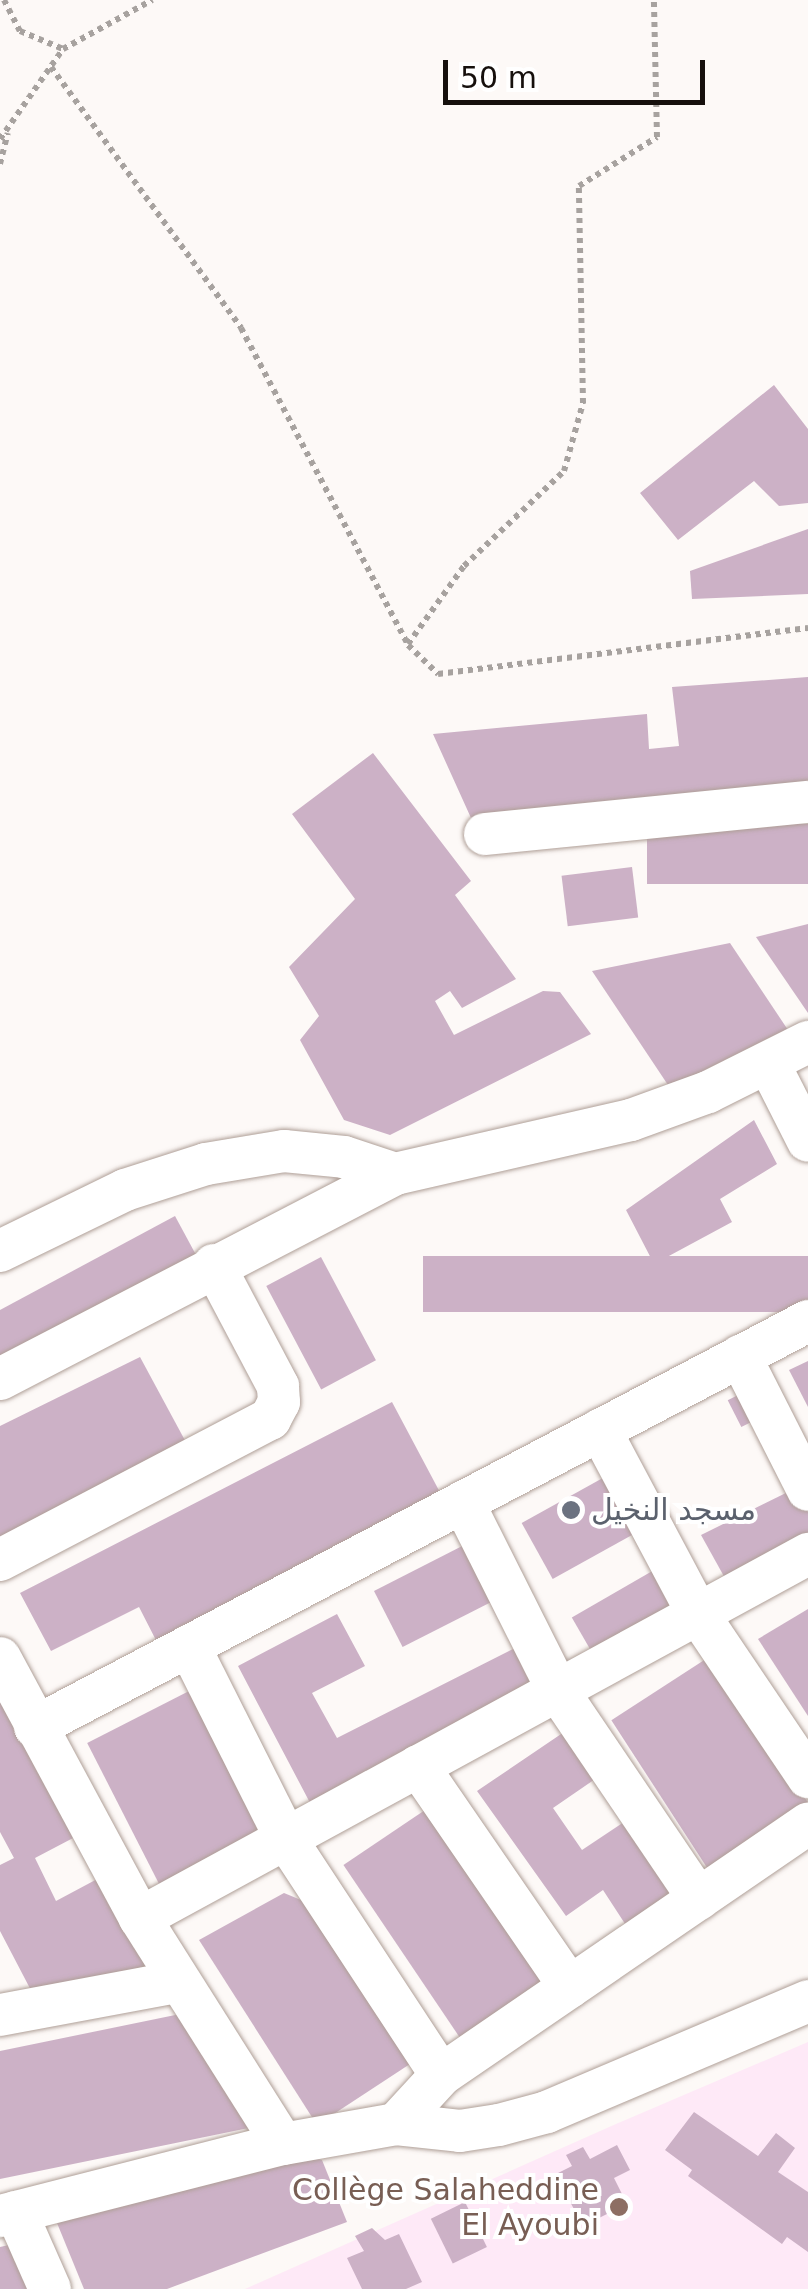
<!DOCTYPE html>
<meta charset="utf-8">
<style>
body{margin:0}
#map{position:relative;width:808px;height:2289px;overflow:hidden;background:#fdf9f7;font-family:"DejaVu Sans",Vazirmatn,sans-serif}
div>[style]{position:absolute}
[style*='--x']{left:calc(var(--x)*1px);top:calc(var(--y)*1px);width:calc(var(--w)*1px);rotate:calc(var(--a)*1deg)}
.commercial>*{inset:0;background:#fee9f7}
.building>*{inset:0;background:#ccb1c6;transform-origin:0 0}
.path>*{height:6px;margin-top:-3px;transform-origin:0;background:repeating-linear-gradient(90deg,#a7a29f 0 5px,transparent 0 10px)}
.roads{filter:drop-shadow(0 0 2px #af9f97) drop-shadow(0 0 2px #af9f97)}
.minor>*{height:42px;margin:-21px;padding:0 21px;transform-origin:21px;border-radius:21px;background:#fff}
.dots>*{width:28px;height:28px;translate:-50% -50%;box-sizing:border-box;border:5px solid #fff;border-radius:50%}
span{translate:-50% -50%;white-space:nowrap;text-align:center;line-height:1.15;-webkit-text-stroke:8px #fff;paint-order:stroke}
.worship-label{font-size:30px;color:#5b616d}
.left{translate:0 -50%;text-align:left}
.education-label{font-size:30px;color:#785e54}
.right{translate:-100% -50%;text-align:right}
.scale{position:absolute;left:443px;top:60px;width:262px;height:45px;box-sizing:border-box;border:5px solid #16100d;border-top:0;padding-left:12px;font-size:30px;line-height:35px;white-space:nowrap;color:#16100d;-webkit-text-stroke:8px #fff;paint-order:stroke}
</style>
<div id="map">
<div class="commercial">
<div style="clip-path:polygon(808px 2042px,808px 2289px,245px 2289px,616px 2124px)"></div>
</div>
<div class="building">
<div style="clip-path:polygon(774px 385px,808px 429px,808px 503px,779px 506px,754px 481px,678px 540px,640px 493px)"></div>
<div style="clip-path:polygon(808px 529px,808px 594px,692px 599px,690px 571px)"></div>
<div style="clip-path:polygon(808px 677px,808px 792px,476px 829px,433px 734px,647px 714px,649px 749px,679px 746px,672px 687px)"></div>
<div style="clip-path:polygon(373px 753px,471px 881px,455px 895px,516px 979px,462px 1008px,450px 991px,435px 1001px,454px 1035px,543px 991px,560px 992px,591px 1034px,390px 1135px,344px 1120px,300px 1040px,319px 1016px,289px 967px,355px 899px,292px 814px)"></div>
<div style="left:808px;top:824px;width:60px;height:161px;rotate:90deg"></div>
<div style="left:632px;top:867px;width:51px;height:71px;rotate:83deg"></div>
<div style="clip-path:polygon(808px 924px,808px 1013px,756px 937px)"></div>
<div style="clip-path:polygon(730px 943px,792px 1036px,678px 1100px,592px 971px)"></div>
<div style="clip-path:polygon(754px 1120px,777px 1164px,720px 1199px,732px 1222px,654px 1264px,626px 1210px)"></div>
<div style="clip-path:polygon(175px 1216px,202px 1266px,0 1375px,0 1310px)"></div>
<div style="left:808px;top:1256px;width:56px;height:385px;rotate:90deg"></div>
<div style="left:321px;top:1257px;width:117px;height:62px;rotate:62deg"></div>
<div style="clip-path:polygon(140px 1357px,188px 1446px,0 1545px,0 1426px)"></div>
<div style="clip-path:polygon(808px 1361px,808px 1407px,789px 1370px)"></div>
<div style="left:750px;top:1389px;width:30px;height:25px;rotate:63deg"></div>
<div style="clip-path:polygon(392px 1402px,443px 1498px,161px 1650px,139px 1607px,51px 1651px,20px 1593px)"></div>
<div style="left:610px;top:1474px;width:64px;height:101px;rotate:61deg"></div>
<div style="clip-path:polygon(796px 1488px,808px 1512px,808px 1549px,731px 1589px,701px 1535px)"></div>
<div style="left:472px;top:1541px;width:63px;height:110px;rotate:63deg"></div>
<div style="left:661px;top:1566px;width:56px;height:103px;rotate:60deg"></div>
<div style="clip-path:polygon(808px 1609px,808px 1716px,758px 1639px)"></div>
<div style="clip-path:polygon(337px 1614px,365px 1666px,312px 1693px,337px 1738px,525px 1643px,550px 1690px,318px 1818px,238px 1666px)"></div>
<div style="left:712px;top:1655px;width:176px;height:120px;rotate:57deg"></div>
<div style="clip-path:polygon(0 1687px,75px 1837px,35px 1858px,56px 1901px,101px 1877px,146px 1966px,35px 1998px,0 1931px,0 1865px,14px 1858px,0 1832px)"></div>
<div style="left:195px;top:1688px;width:166px;height:121px;rotate:63deg"></div>
<div style="clip-path:polygon(570px 1728px,601px 1775px,553px 1808px,582px 1850px,630px 1818px,684px 1897px,631px 1933px,603px 1890px,566px 1916px,477px 1791px)"></div>
<div style="left:428px;top:1808px;width:218px;height:102px;rotate:56deg"></div>
<div style="clip-path:polygon(284px 1893px,301px 1900px,410px 2064px,317px 2125px,199px 1940px)"></div>
<div style="clip-path:polygon(185px 2013px,258px 2126px,0 2179px,0 2051px)"></div>
<div style="clip-path:polygon(694px 2112px,758px 2156px,776px 2133px,795px 2148px,778px 2172px,808px 2192px,808px 2252px,787px 2237px,782px 2244px,688px 2176px,692px 2170px,665px 2150px)"></div>
<div style="clip-path:polygon(617px 2145px,630px 2170px,614px 2178px,627px 2204px,583px 2226px,568px 2198px,557px 2204px,544px 2180px,572px 2166px,566px 2155px,583px 2147px,590px 2159px)"></div>
<div style="clip-path:polygon(291px 2152px,322px 2160px,347px 2222px,167px 2289px,84px 2289px,57px 2223px)"></div>
<div style="left:465px;top:2202px;width:50px;height:38px;rotate:64deg"></div>
<div style="clip-path:polygon(372px 2228px,385px 2240px,399px 2234px,422px 2282px,406px 2289px,362px 2289px,347px 2258px,364px 2251px,355px 2236px)"></div>
<div style="clip-path:polygon(13px 2244px,33px 2289px,0 2289px,0 2247px)"></div>
</div>
<div class="path">
<div style="--x:4;--y:0;--w:35;--a:63"></div>
<div style="--x:20;--y:31;--w:47;--a:22.7"></div>
<div style="--x:51;--y:67;--w:323;--a:53.9"></div>
<div style="--x:241;--y:328;--w:358;--a:62.2"></div>
<div style="--x:408;--y:645;--w:42;--a:44"></div>
<div style="--x:438;--y:674;--w:373;--a:-7.1"></div>
<div style="--x:0;--y:139;--w:110;--a:-55"></div>
<div style="--x:63;--y:49;--w:102;--a:-28.8"></div>
<div style="--x:0;--y:164;--w:32;--a:-76"></div>
<div style="--x:408;--y:644;--w:96;--a:-54.3"></div>
<div style="--x:464;--y:566;--w:138;--a:-43.5"></div>
<div style="--x:564;--y:471;--w:71;--a:-74.4"></div>
<div style="--x:583;--y:403;--w:217;--a:-91.1"></div>
<div style="--x:579;--y:186;--w:92;--a:-32.1"></div>
<div style="--x:657;--y:137;--w:137;--a:-91.3"></div>
</div>
<div class="roads">
<div class="minor">
<div style="--x:485;--y:834;--w:325;--a:-5.7"></div>
<div style="--x:769;--y:1064;--w:86;--a:63.1"></div>
<div style="--x:0;--y:1251;--w:139;--a:-26"></div>
<div style="--x:125;--y:1190;--w:85;--a:-17.8"></div>
<div style="--x:206;--y:1164;--w:79;--a:-9.5"></div>
<div style="--x:284;--y:1151;--w:60;--a:5.7"></div>
<div style="--x:344;--y:1157;--w:54;--a:18.4"></div>
<div style="--x:740;--y:1356;--w:150;--a:63.1"></div>
<div style="--x:0;--y:1379;--w:445;--a:-27.4"></div>
<div style="--x:395;--y:1174;--w:242;--a:-12.9"></div>
<div style="--x:631;--y:1120;--w:82;--a:-20"></div>
<div style="--x:708;--y:1092;--w:112;--a:-26.6"></div>
<div style="--x:600;--y:1430;--w:208;--a:62"></div>
<div style="--x:698;--y:1614;--w:197;--a:56"></div>
<div style="--x:463;--y:1502;--w:212;--a:63.3"></div>
<div style="--x:558;--y:1691;--w:251;--a:55.9"></div>
<div style="--x:0;--y:1560;--w:305;--a:-27.6"></div>
<div style="--x:270;--y:1419;--w:19;--a:-62"></div>
<div style="--x:279;--y:1402;--w:16;--a:-94"></div>
<div style="--x:278;--y:1386;--w:137;--a:-117.9"></div>
<div style="--x:189;--y:1646;--w:216;--a:63.3"></div>
<div style="--x:286;--y:1839;--w:282;--a:56.7"></div>
<div style="--x:0;--y:1658;--w:295;--a:61.7"></div>
<div style="--x:140;--y:1918;--w:267;--a:57.7"></div>
<div style="--x:35;--y:1727;--w:873;--a:-27.71"></div>
<div style="--x:418;--y:1766;--w:268;--a:55.5"></div>
<div style="--x:140;--y:1918;--w:761;--a:-28.59"></div>
<div style="--x:0;--y:2015;--w:180;--a:-10.6"></div>
<div style="--x:396;--y:2124;--w:67;--a:-47.4"></div>
<div style="--x:441;--y:2075;--w:445;--a:-34.4"></div>
<div style="--x:16;--y:2212;--w:84;--a:66.2"></div>
<div style="--x:0;--y:2216;--w:292;--a:-14.3"></div>
<div style="--x:283;--y:2144;--w:115;--a:-10"></div>
<div style="--x:396;--y:2124;--w:64;--a:6.2"></div>
<div style="--x:460;--y:2131;--w:39;--a:-9"></div>
<div style="--x:499;--y:2125;--w:50;--a:-15.2"></div>
<div style="--x:547;--y:2112;--w:284;--a:-23"></div>
</div>
</div>
<div class="dots">
<div style="left:571px;top:1510px;background:#6b7280"></div>
<div style="left:619px;top:2207px;background:#8d6e63"></div>
</div>
<div class="worship-label">
<span class="left" style="left:591px;top:1510px">مسجد النخيل</span>
</div>
<div class="education-label">
<span class="right" style="left:599px;top:2207px">Collège Salaheddine<br>El Ayoubi</span>
</div>
<div class="scale">50 m</div>
</div>
